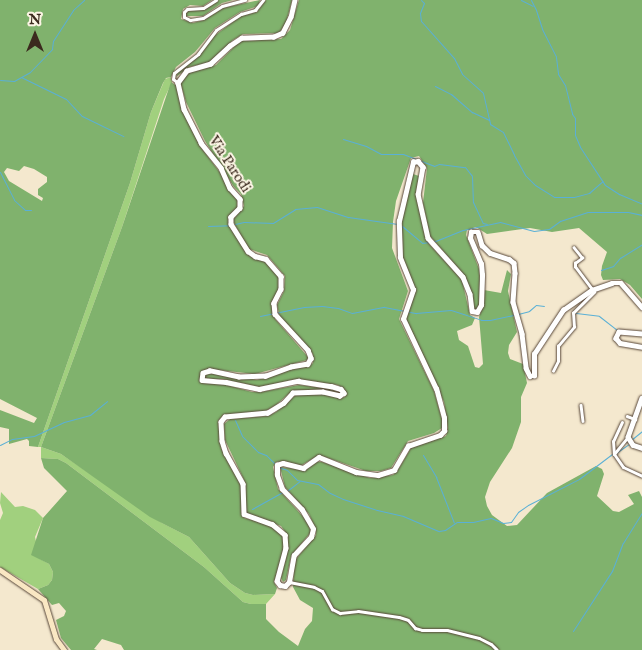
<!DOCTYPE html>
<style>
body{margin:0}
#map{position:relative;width:642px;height:650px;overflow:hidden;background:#f4e8ce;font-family:"IM FELL English",serif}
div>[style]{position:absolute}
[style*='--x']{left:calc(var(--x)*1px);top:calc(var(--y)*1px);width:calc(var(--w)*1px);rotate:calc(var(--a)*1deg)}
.green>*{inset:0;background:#a1d07e}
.forest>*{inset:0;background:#80b26d}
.stream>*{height:1px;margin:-0.5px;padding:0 0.5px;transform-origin:0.5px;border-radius:0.5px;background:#5ab0d6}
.roads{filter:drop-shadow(0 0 1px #574638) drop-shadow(0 0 1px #574638)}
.pedestrian>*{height:2.5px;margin:-1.25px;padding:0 1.25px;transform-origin:1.25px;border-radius:1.25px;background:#fff}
.minor>*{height:3px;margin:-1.5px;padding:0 1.5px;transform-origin:1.5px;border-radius:1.5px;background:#fff}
.tertiary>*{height:4.5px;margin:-2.25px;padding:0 2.25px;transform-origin:2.25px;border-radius:2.25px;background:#fff}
.secondary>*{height:5px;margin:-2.5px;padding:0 2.5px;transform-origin:2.5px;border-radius:2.5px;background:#f9e7c3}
span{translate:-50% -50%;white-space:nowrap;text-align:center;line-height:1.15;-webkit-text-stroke:4px #fcf5e5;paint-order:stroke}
.street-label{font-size:15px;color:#3b2a1e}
.north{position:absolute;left:10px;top:10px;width:50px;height:50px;-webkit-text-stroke:4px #fcf5e5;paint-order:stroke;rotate:0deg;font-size:14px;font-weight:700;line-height:20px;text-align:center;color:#3b2a1e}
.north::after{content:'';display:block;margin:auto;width:18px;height:22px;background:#3b2a1e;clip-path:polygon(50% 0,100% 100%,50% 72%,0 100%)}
</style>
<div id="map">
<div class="green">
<div style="clip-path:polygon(171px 77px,172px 82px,164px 99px,122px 227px,41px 447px,61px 454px,162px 523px,189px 537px,230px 583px,245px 593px,253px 595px,275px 594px,266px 604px,251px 604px,243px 602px,204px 567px,66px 463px,58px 459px,41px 458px,41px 447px,38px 447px,130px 183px,151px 112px,165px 79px)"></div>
<div style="clip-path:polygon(1px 492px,15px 507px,23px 506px,35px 510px,43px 518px,35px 537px,40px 559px,49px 564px,53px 572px,52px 580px,48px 585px,38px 589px,0 567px,0 520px,3px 513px,0 503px)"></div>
</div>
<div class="forest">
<div style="clip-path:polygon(evenodd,0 0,212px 0,203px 6px,190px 5px,183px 9px,181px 19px,193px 23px,204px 20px,223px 8px,260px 0,258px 6px,240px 12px,215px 28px,195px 52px,176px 67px,171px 77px,166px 78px,163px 83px,151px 112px,130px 183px,38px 447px,29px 446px,29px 441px,27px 439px,9px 444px,9px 429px,0 427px,0 410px,34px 423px,37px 418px,0 399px,0 0,24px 166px,34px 169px,47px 177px,47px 182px,38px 189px,38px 195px,43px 198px,42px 201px,9px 181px,4px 172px,7px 168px,19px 171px,24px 166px)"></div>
<div style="clip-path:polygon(219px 0,233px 0,222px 3px,203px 16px,186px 16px,186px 13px,192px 9px,204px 10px)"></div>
<div style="clip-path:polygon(266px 0,292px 0,286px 23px,279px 33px,243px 34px,233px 40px,210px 62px,189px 67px,176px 77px,179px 70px,204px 50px,214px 36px,241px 16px,257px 12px)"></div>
<div style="clip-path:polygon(299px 0,642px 0,642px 299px,630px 285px,620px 279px,603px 280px,601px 275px,602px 266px,607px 252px,579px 228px,552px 232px,530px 228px,487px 234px,476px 227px,467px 230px,466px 235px,479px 269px,480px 281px,479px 304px,476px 310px,474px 309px,472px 295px,465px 276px,430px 236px,423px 203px,427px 168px,419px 156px,411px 158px,396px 201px,393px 222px,392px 248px,408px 291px,399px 319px,434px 391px,442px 420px,442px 428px,434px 433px,408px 441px,391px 468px,381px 471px,366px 471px,319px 455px,300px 466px,284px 461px,276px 462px,273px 467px,278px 489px,307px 521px,311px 532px,291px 556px,286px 580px,283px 582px,281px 578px,286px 558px,288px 536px,281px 526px,248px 514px,246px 511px,246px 484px,225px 440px,224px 424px,230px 419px,268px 416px,276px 412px,296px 395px,324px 394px,341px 398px,345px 397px,346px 391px,338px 385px,297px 379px,259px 387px,223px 379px,205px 379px,205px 375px,208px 373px,257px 380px,295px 368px,308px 367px,313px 363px,313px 354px,280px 318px,277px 305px,284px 291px,285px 276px,267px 255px,249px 249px,235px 225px,233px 220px,244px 206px,241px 194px,234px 187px,205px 141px,186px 102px,181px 85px,181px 81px,189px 73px,216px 65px,240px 41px,281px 39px,290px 30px)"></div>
<div style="clip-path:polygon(171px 82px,177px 86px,181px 108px,200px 146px,221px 174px,229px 190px,238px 198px,237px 208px,228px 220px,229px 226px,250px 256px,267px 262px,279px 278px,279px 288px,272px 305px,275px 319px,308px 357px,307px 360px,255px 374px,209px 369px,201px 372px,200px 381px,219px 383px,252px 392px,261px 392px,299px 385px,330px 389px,341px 393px,322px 390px,292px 391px,276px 405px,262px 413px,224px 414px,218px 421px,221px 448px,242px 488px,241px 512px,244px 518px,269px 524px,284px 536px,283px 553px,274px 582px,277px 588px,275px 594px,253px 595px,245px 593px,230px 583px,189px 537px,150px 517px,61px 454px,41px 447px,122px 227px)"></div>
<div style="clip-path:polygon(413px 174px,419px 176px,416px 193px,425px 237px,429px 244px,462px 280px,470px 315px,475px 318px,472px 325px,457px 331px,459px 340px,468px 346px,475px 367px,479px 368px,483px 364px,479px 317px,482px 309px,484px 290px,501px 293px,507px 270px,511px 274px,508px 291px,517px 332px,509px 345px,508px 353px,510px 359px,523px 364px,527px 383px,521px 397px,521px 422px,512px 448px,490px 482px,485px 497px,487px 506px,492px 515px,507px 526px,517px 525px,547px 493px,596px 466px,602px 469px,604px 474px,597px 496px,613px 511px,619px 512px,634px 504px,628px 495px,639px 491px,642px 497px,642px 650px,124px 650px,121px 645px,102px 639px,94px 649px,97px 650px,71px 650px,61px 638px,56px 620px,64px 616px,66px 611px,59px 603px,52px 605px,38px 589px,48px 585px,52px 580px,53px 572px,49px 564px,31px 555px,43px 518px,67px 491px,44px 468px,41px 458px,58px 459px,66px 463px,204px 567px,243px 602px,251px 604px,266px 604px,266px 619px,279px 632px,298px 646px,305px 629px,312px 621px,313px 608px,300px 600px,293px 587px,294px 569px,296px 559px,316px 535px,316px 530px,309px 514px,285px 487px,280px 467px,306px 470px,317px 462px,322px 462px,370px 478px,393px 475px,398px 470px,411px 448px,446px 436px,448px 428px,444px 402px,406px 319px,414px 289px,403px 259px,401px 216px)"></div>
</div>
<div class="stream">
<div style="--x:421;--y:0;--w:4;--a:45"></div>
<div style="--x:424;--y:3;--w:11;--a:112"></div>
<div style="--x:420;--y:13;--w:8;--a:83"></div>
<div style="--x:421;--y:21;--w:50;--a:48.3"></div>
<div style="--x:454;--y:58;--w:18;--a:63"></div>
<div style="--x:462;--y:74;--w:28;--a:42"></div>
<div style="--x:483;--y:93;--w:32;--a:77"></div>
<div style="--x:490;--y:124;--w:15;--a:32"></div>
<div style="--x:503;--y:132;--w:25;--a:64"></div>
<div style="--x:514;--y:155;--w:23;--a:61"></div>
<div style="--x:525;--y:175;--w:14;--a:45"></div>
<div style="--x:535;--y:185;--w:22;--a:32"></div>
<div style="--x:554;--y:197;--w:20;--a:0"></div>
<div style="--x:574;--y:197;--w:16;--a:-15"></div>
<div style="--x:589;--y:193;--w:18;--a:-41"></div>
<div style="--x:521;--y:0;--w:13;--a:27"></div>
<div style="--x:531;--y:0;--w:11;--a:63"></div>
<div style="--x:536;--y:10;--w:20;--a:72"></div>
<div style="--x:542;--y:29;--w:31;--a:63"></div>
<div style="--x:556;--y:57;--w:17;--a:83"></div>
<div style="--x:558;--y:74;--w:13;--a:58"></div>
<div style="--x:565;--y:85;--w:30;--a:76"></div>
<div style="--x:572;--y:114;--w:5;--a:53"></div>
<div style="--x:575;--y:118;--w:17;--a:90"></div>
<div style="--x:575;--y:135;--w:13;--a:67"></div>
<div style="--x:580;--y:147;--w:45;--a:56.7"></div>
<div style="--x:605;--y:185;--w:17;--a:33"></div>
<div style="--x:619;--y:194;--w:25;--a:23"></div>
<div style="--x:21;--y:77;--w:50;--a:26.1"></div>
<div style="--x:66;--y:99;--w:23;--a:47"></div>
<div style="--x:82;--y:116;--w:46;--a:26"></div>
<div style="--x:0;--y:80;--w:14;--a:4"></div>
<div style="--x:14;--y:81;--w:18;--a:-29"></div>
<div style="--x:30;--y:72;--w:32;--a:-46"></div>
<div style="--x:52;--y:49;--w:8;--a:-83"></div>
<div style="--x:53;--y:41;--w:37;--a:-57"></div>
<div style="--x:73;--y:10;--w:15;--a:-42"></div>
<div style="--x:435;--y:86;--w:18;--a:27"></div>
<div style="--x:451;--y:94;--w:28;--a:41"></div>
<div style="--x:472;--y:112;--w:19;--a:25"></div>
<div style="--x:343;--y:139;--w:24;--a:17"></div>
<div style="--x:366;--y:146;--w:17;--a:28"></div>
<div style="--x:381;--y:154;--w:22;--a:0"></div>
<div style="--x:403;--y:154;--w:33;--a:21"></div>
<div style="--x:434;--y:166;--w:5;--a:-22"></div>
<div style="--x:439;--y:164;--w:26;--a:7"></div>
<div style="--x:465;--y:167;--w:11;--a:52"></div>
<div style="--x:472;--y:176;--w:26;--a:88"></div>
<div style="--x:473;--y:202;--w:23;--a:65"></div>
<div style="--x:483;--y:223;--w:4;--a:14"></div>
<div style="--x:0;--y:172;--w:31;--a:63"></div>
<div style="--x:14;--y:200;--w:15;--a:42"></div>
<div style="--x:25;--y:210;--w:6;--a:0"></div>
<div style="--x:235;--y:224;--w:9;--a:-13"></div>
<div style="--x:244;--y:222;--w:29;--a:2"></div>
<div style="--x:273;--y:223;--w:26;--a:-32"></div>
<div style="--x:295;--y:209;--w:22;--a:-5"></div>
<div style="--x:317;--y:207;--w:33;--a:18"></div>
<div style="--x:348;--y:217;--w:50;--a:8"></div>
<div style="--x:208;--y:226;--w:23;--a:-2"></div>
<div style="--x:402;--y:226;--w:26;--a:40"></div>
<div style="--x:422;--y:243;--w:7;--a:-8"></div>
<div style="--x:433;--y:242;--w:32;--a:-22"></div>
<div style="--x:463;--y:230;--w:38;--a:-12"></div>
<div style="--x:500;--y:222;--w:35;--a:15"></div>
<div style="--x:534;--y:231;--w:15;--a:-8"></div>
<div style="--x:549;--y:229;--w:14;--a:-36"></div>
<div style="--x:560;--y:221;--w:29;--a:-18"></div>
<div style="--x:588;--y:212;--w:40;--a:0"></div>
<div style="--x:628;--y:212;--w:14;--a:12"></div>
<div style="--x:601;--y:270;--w:13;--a:-18"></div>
<div style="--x:613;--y:266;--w:11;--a:-49"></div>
<div style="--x:620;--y:258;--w:26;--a:-32"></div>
<div style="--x:576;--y:313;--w:23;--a:7"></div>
<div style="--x:599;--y:316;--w:23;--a:38"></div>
<div style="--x:518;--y:314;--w:11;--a:-15"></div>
<div style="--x:529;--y:311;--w:9;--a:-41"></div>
<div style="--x:536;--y:305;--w:8;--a:7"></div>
<div style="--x:260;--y:316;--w:45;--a:-11.6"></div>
<div style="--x:304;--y:307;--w:18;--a:-3"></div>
<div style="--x:322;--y:306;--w:16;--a:7"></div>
<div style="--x:338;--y:308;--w:15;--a:20"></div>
<div style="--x:352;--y:313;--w:33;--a:-11"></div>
<div style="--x:384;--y:307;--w:33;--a:11"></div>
<div style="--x:416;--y:313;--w:35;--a:-5"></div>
<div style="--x:451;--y:310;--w:32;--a:18"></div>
<div style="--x:481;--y:320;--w:9;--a:0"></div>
<div style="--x:490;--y:320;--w:25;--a:-12"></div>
<div style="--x:235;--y:420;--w:17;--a:66"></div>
<div style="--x:242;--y:436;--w:23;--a:45"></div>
<div style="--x:258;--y:452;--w:9;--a:21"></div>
<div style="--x:266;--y:455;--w:13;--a:45"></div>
<div style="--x:631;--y:440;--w:14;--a:-39"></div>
<div style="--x:0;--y:445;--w:13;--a:-27"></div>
<div style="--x:12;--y:439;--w:22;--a:-8"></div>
<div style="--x:34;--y:436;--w:33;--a:-25"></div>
<div style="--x:64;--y:422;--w:27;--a:-15"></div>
<div style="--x:90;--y:415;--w:22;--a:-39"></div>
<div style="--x:616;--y:453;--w:16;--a:-35"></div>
<div style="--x:423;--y:455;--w:26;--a:59"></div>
<div style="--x:436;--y:477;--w:49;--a:68.6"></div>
<div style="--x:278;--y:467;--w:9;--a:18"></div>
<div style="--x:287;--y:470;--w:14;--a:45"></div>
<div style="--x:297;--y:480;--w:21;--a:11"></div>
<div style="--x:318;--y:484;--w:15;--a:37"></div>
<div style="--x:330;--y:493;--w:14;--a:25"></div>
<div style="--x:343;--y:499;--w:36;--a:18"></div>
<div style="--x:377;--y:510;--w:27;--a:13"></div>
<div style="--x:403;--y:516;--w:39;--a:23"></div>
<div style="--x:439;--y:531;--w:6;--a:-9"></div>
<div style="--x:445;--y:530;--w:14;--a:-34"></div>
<div style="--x:457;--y:522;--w:16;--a:0"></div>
<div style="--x:473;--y:522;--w:18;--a:-13"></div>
<div style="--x:491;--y:518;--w:13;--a:23"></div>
<div style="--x:503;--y:523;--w:8;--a:-7"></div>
<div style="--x:511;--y:522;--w:12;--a:-55"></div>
<div style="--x:518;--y:512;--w:12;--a:-35"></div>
<div style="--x:528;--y:505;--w:57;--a:-27"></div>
<div style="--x:579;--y:479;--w:41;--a:-37.1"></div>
<div style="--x:287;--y:491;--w:16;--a:-38"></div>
<div style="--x:252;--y:509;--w:35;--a:-29"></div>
<div style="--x:573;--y:631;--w:72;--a:-57"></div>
<div style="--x:612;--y:571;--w:30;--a:-69"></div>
<div style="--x:623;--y:543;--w:36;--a:-58"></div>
</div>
<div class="roads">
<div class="pedestrian">
<div style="--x:553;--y:371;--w:11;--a:-63"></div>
<div style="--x:558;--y:361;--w:15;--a:-90"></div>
<div style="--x:558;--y:346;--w:25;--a:-50"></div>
<div style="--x:574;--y:327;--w:14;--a:-94"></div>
<div style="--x:573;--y:313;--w:30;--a:-45"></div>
<div style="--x:594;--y:292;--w:31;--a:-127"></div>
<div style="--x:575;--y:267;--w:4;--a:-90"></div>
<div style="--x:575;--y:263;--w:9;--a:-36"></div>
<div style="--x:582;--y:258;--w:13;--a:-129"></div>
<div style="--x:581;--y:405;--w:16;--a:83"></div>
<div style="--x:627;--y:416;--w:9;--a:21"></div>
</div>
<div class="minor">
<div style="--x:216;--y:0;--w:15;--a:148"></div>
<div style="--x:203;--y:8;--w:16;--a:176"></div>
<div style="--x:187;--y:9;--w:4;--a:135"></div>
<div style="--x:184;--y:12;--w:5;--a:90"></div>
<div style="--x:184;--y:17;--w:7;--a:27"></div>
<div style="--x:190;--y:20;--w:13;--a:-9"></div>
<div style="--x:203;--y:18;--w:22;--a:-32"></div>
<div style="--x:222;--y:6;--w:24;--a:-15"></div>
<div style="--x:178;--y:83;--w:6;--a:-141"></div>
<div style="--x:173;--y:79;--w:6;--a:-81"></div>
<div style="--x:174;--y:73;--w:31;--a:-38"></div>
<div style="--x:198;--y:54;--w:30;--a:-53"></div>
<div style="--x:216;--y:30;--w:30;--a:-33"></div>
<div style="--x:241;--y:14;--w:15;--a:-16"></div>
<div style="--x:255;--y:10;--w:13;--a:-51"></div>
<div style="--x:622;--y:422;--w:21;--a:115"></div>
<div style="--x:613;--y:441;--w:13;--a:86"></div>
<div style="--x:614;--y:454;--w:16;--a:55"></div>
<div style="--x:623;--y:467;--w:21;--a:25"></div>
<div style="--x:614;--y:454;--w:22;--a:-51"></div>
<div style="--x:289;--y:582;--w:25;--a:11"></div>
<div style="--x:314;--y:587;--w:9;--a:27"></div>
<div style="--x:322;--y:591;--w:21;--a:61"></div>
<div style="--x:332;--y:609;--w:9;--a:27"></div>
<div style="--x:340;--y:613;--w:18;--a:-6"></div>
<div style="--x:358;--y:611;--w:41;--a:8.3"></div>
<div style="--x:399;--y:617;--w:9;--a:18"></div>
<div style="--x:408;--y:620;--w:11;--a:49"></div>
<div style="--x:415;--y:628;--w:7;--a:16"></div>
<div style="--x:422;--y:630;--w:25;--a:0"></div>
<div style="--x:447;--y:630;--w:33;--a:14"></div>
<div style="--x:479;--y:638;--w:13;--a:27"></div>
<div style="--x:491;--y:644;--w:8;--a:45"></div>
</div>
<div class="tertiary">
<div style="--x:295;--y:0;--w:17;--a:103"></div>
<div style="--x:291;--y:17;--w:18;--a:117"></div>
<div style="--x:283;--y:33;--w:10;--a:156"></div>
<div style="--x:274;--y:37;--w:32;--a:178"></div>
<div style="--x:242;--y:38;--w:14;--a:146"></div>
<div style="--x:230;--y:46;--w:26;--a:137"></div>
<div style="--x:211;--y:64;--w:25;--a:164"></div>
<div style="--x:187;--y:71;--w:15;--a:127"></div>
<div style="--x:178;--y:83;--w:27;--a:77"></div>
<div style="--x:184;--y:109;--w:38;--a:63"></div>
<div style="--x:201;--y:143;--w:32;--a:51"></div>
<div style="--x:221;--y:168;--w:22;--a:66"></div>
<div style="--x:230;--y:188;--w:15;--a:48"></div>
<div style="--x:240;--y:199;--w:9;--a:90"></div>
<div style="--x:240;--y:208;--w:13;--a:135"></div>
<div style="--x:231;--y:217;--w:7;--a:90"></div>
<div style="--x:231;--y:224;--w:32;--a:58"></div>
<div style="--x:248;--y:251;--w:9;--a:36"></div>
<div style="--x:255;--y:256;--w:11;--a:15"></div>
<div style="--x:266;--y:259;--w:23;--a:49"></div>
<div style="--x:281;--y:276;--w:13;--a:90"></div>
<div style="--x:281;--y:289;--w:16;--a:117"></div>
<div style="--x:274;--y:303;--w:11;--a:85"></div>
<div style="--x:275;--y:314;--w:49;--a:47.5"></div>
<div style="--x:308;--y:350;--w:9;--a:69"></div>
<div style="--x:311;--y:358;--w:7;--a:117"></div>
<div style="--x:308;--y:364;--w:17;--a:170"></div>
<div style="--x:291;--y:367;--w:27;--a:160"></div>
<div style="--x:266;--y:376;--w:27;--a:178"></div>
<div style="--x:239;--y:377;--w:30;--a:-168"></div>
<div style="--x:210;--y:371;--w:7;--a:164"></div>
<div style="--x:203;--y:373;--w:7;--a:98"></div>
<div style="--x:202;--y:380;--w:24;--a:5"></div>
<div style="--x:226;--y:382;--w:34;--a:12"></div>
<div style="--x:259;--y:389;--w:40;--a:-12"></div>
<div style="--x:298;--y:381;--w:33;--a:9"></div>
<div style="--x:331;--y:386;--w:10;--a:17"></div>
<div style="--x:341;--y:389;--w:5;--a:53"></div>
<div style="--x:344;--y:393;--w:5;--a:143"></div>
<div style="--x:340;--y:396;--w:17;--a:-167"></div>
<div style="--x:323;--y:392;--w:30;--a:178"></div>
<div style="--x:293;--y:393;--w:13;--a:132"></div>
<div style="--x:284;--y:403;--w:19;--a:148"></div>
<div style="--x:268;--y:413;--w:43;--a:174.7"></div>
<div style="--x:225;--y:417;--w:6;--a:129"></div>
<div style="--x:221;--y:422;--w:19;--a:87"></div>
<div style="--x:222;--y:441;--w:13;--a:72"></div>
<div style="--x:226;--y:453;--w:35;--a:61"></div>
<div style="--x:243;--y:484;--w:30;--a:88"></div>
<div style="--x:244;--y:514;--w:30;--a:20"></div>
<div style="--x:272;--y:524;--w:17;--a:40"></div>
<div style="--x:285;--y:535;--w:13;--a:86"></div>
<div style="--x:286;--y:548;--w:34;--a:105"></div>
<div style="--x:277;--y:581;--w:5;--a:53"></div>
<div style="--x:280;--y:585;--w:5;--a:11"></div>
<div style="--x:285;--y:586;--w:6;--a:-45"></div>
<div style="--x:289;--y:582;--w:27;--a:-80"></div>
<div style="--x:294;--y:555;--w:25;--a:-47"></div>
<div style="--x:311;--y:537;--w:8;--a:-76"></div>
<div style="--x:313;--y:529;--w:22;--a:-120"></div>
<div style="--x:302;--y:510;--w:29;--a:-134"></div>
<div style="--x:282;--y:489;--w:15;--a:-110"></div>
<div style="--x:277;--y:475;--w:10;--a:-90"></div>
<div style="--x:277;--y:465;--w:6;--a:-18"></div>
<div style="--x:283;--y:463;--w:21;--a:14"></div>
<div style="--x:303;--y:468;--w:19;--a:-35"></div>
<div style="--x:319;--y:457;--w:40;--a:22"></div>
<div style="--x:356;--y:472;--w:22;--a:8"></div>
<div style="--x:378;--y:475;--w:17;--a:-17"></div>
<div style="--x:394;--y:470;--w:28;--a:-60"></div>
<div style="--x:408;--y:446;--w:34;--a:-19"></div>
<div style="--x:440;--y:435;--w:6;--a:-45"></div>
<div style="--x:444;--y:431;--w:13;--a:-90"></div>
<div style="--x:444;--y:418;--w:30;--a:-105"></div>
<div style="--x:436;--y:389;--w:77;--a:-115.2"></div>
<div style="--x:403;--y:319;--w:31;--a:-71"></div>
<div style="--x:413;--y:290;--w:35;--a:-112"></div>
<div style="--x:400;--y:257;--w:36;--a:-92"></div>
<div style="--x:399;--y:221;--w:61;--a:-76.7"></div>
<div style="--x:413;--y:162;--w:5;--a:-11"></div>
<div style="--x:418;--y:161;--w:8;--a:50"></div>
<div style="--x:423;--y:167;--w:27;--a:100"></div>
<div style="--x:418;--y:194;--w:45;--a:77.2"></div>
<div style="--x:428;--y:238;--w:52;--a:48.1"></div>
<div style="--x:463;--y:277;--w:18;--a:68"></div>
<div style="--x:470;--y:294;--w:17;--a:83"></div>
<div style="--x:472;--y:311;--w:5;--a:11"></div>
<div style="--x:477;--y:312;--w:8;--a:-60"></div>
<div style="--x:481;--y:305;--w:30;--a:-88"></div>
<div style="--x:482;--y:275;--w:11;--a:-95"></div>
<div style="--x:481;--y:264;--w:28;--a:-113"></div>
<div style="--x:470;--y:238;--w:6;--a:-81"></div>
<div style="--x:471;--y:232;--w:7;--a:0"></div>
<div style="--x:478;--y:232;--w:14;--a:73"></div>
<div style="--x:482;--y:245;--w:11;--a:45"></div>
<div style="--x:490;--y:253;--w:20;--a:18"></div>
<div style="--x:509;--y:259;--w:6;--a:39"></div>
<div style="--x:514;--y:263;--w:10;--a:84"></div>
<div style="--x:515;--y:273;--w:29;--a:94"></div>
<div style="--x:513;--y:302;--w:33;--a:74"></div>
<div style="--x:522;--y:334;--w:34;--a:83"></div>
<div style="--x:526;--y:368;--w:9;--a:63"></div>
<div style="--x:530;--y:376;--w:4;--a:0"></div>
<div style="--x:534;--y:376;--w:22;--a:-90"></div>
<div style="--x:534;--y:354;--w:53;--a:-56.6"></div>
<div style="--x:563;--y:310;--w:35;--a:-35"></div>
<div style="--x:592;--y:290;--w:21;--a:-19"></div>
<div style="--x:612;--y:283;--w:9;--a:0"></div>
<div style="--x:621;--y:283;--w:32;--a:49"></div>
<div style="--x:642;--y:334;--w:23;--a:-175"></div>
<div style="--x:619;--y:332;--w:7;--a:117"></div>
<div style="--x:616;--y:338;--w:6;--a:51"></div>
<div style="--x:620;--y:343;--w:22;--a:10"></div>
<div style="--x:642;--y:398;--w:41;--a:109.7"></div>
<div style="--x:628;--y:437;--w:9;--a:58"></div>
<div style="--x:633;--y:445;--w:9;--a:18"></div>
</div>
<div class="secondary">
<div style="--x:0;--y:570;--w:53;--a:34.3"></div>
<div style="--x:44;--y:600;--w:41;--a:72.9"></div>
<div style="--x:56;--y:639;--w:14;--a:54"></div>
</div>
</div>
<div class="street-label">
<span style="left:230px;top:164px;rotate:57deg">Via Parodi</span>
</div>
<div class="north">N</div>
</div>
